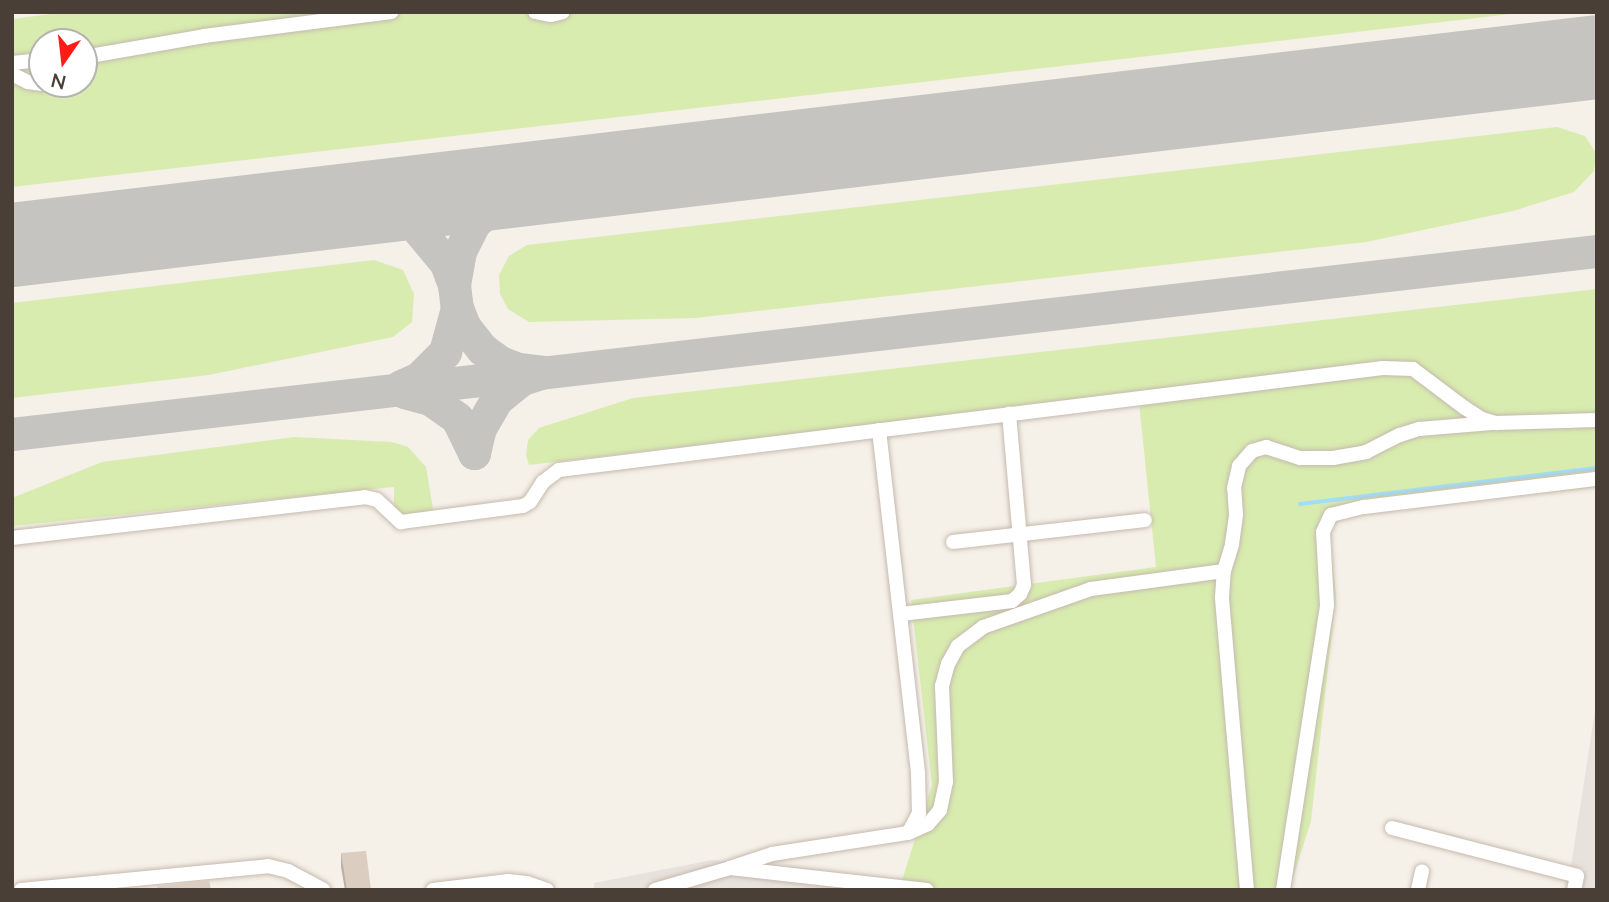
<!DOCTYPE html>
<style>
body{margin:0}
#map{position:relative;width:1609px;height:902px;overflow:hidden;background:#f5f0e8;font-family:Lato,sans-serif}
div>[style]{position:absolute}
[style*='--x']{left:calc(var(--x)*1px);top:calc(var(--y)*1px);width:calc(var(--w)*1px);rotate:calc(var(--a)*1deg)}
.industrial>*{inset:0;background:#e8e2dd}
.green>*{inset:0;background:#d8ecaf}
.stream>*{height:3.5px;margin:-1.75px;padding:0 1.75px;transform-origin:1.75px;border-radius:1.75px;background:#a1def5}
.taxiway>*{height:33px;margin:-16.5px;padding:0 16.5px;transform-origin:16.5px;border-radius:16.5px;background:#c6c4c0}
.runway>*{height:84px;margin:-42px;padding:0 42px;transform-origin:42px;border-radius:42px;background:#c6c4c0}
.roads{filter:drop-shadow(0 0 2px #c5b9ad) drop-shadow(0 0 2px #c5b9ad)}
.minor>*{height:14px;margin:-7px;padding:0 7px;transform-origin:7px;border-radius:7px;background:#fff}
.wall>*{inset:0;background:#bcb0a5}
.building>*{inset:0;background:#dbcdc0}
span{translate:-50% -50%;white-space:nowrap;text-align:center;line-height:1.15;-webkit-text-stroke:5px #fff;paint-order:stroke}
.frame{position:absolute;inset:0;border:14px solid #493f36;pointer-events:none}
.north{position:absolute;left:28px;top:28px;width:70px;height:70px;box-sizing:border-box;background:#fff;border:2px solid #b6b2af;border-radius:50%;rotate:194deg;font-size:19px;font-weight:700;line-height:28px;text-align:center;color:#493f36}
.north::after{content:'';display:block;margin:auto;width:24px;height:32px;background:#ff1b16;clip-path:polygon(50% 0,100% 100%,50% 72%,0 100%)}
</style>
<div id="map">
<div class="industrial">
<div style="clip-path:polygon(1597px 698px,1597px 890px,1582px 890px,1585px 869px,1571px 866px)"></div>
<div style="clip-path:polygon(712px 860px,773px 865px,902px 880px,899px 890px,594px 890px,594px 883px)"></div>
</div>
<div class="green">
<div style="clip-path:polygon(evenodd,67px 12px,1529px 12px,12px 187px,12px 19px,67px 12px,42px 42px,84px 42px,84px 84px,42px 84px,42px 42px)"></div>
<div style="clip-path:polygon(1557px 127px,1585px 136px,1596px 153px,1594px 171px,1574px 192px,1513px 211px,1366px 242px,695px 318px,529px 322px,508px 309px,500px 294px,499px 275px,509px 256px,527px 245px)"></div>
<div style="clip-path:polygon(374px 260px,403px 270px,414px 294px,412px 322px,393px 337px,209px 375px,12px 398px,12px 303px)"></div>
<div style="clip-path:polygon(1597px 289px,1597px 487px,1338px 515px,1329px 533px,1336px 596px,1311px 821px,1289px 890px,899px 890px,932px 785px,911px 600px,1156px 567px,1138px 393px,529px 465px,526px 455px,528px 440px,539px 428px,633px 398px)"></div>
<div style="clip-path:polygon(294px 437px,392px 442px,408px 447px,426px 467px,433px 509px,423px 515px,401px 516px,394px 510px,394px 487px,12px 526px,12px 498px,102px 462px)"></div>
</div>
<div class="stream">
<div style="--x:1300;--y:504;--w:299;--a:-6.9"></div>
</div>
<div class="taxiway">
<div style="--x:365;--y:204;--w:55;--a:23.7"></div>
<div style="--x:415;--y:226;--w:48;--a:50"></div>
<div style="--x:446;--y:263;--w:23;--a:70"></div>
<div style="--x:454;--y:285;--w:23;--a:83"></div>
<div style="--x:457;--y:308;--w:46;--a:105.3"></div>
<div style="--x:445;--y:352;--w:37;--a:135"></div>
<div style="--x:419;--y:378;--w:20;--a:156"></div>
<div style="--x:454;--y:285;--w:35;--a:-80"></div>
<div style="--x:460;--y:251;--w:33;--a:-63"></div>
<div style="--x:475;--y:222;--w:57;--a:-39.3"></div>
<div style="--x:404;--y:392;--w:27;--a:15"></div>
<div style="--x:430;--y:399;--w:33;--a:35"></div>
<div style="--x:457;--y:418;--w:39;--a:64"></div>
<div style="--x:474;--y:453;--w:26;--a:-77"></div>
<div style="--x:480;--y:428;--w:34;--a:-60"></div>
<div style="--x:497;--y:399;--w:32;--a:-39"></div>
<div style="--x:522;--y:379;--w:22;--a:-18"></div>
<div style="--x:543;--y:372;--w:25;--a:-173"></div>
<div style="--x:518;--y:369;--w:19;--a:-159"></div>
<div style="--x:500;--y:362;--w:22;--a:-144"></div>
<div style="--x:482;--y:349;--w:29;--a:-128"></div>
<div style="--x:464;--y:326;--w:19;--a:-111"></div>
<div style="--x:12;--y:434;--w:1596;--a:-6.59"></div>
</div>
<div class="runway">
<div style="--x:12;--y:245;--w:1596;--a:-6.76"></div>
</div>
<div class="roads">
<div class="minor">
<div style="--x:535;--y:12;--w:16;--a:11"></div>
<div style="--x:551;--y:15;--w:12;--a:-14"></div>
<div style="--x:84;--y:57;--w:122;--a:-9.9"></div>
<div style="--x:204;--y:36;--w:189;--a:-7.3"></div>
<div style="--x:12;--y:63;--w:30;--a:-6"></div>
<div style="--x:12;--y:74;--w:18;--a:27"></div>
<div style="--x:28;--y:82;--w:14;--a:8"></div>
<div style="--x:879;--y:430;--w:345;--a:83.5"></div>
<div style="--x:918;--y:773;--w:40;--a:88.6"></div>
<div style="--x:919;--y:813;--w:21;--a:118"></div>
<div style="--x:12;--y:538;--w:355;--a:-6.6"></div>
<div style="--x:365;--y:497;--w:12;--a:14"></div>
<div style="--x:377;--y:500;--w:33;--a:43"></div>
<div style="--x:401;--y:522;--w:123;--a:-7.5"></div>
<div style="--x:523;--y:506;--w:8;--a:-30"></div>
<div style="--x:530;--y:502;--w:24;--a:-57"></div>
<div style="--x:543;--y:482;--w:20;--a:-37"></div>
<div style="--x:559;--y:470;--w:830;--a:-7.06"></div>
<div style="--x:1383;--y:368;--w:30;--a:2"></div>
<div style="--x:1413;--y:369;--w:65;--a:36.9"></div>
<div style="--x:1465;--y:408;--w:20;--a:33"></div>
<div style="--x:1482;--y:419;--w:15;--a:16"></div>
<div style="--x:1496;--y:423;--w:101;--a:-1.7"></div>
<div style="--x:953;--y:542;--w:193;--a:-6.5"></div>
<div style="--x:901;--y:614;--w:112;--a:-6.7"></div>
<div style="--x:1012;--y:601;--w:11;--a:-41"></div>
<div style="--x:1020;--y:594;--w:10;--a:-66"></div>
<div style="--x:1024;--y:585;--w:172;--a:-95"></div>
<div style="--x:1392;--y:828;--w:191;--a:14.5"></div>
<div style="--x:1577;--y:876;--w:14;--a:102"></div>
<div style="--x:730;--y:868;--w:44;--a:-18.4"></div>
<div style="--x:772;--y:854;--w:138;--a:-8.8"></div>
<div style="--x:908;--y:833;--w:22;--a:-24"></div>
<div style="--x:928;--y:824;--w:18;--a:-49"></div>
<div style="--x:940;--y:810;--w:29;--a:-78"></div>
<div style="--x:946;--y:782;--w:96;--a:-92.4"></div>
<div style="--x:942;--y:686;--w:23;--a:-75"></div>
<div style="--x:948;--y:664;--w:21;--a:-61"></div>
<div style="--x:958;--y:646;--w:31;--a:-37"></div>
<div style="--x:983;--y:627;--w:114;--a:-19.4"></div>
<div style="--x:1091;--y:589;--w:134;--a:-7.7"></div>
<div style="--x:21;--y:890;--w:248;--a:-5.5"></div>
<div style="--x:268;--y:866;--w:21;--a:14"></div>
<div style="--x:288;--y:871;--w:40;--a:28"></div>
<div style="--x:433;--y:890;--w:76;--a:-6.8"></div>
<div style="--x:508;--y:881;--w:19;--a:6"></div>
<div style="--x:527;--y:883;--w:21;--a:19"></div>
<div style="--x:655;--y:890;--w:78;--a:-16.3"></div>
<div style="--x:730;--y:868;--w:198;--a:6.4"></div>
<div style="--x:1247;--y:890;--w:294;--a:-94.9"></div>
<div style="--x:1222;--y:597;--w:26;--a:-86"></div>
<div style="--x:1224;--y:571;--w:28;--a:-73"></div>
<div style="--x:1232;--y:544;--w:30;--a:-82"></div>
<div style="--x:1236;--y:514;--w:26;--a:-94"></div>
<div style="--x:1234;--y:488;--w:23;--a:-77"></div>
<div style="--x:1239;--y:466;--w:20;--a:-49"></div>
<div style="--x:1252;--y:451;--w:15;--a:-16"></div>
<div style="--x:1266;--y:447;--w:36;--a:18"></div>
<div style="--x:1300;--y:458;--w:33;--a:0"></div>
<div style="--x:1333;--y:458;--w:34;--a:-10"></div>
<div style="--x:1366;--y:452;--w:38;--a:-27"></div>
<div style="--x:1400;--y:435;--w:20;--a:-18"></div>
<div style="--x:1419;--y:429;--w:73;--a:-4.7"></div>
<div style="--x:1283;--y:890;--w:288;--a:-81.2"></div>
<div style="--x:1327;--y:605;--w:73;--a:-93.1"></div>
<div style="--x:1323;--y:532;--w:19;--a:-65"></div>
<div style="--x:1331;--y:515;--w:34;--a:-14"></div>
<div style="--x:1364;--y:507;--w:235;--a:-6.9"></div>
<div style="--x:1418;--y:890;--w:19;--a:-78"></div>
</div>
</div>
<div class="wall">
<div style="clip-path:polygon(341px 853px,371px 890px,345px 890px,341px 867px)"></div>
</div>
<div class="building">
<div style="clip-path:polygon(366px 851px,371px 890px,347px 890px,341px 853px)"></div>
<div style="clip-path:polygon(209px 880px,211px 890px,158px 890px,157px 886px)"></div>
</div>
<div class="frame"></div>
<div class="north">N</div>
</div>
